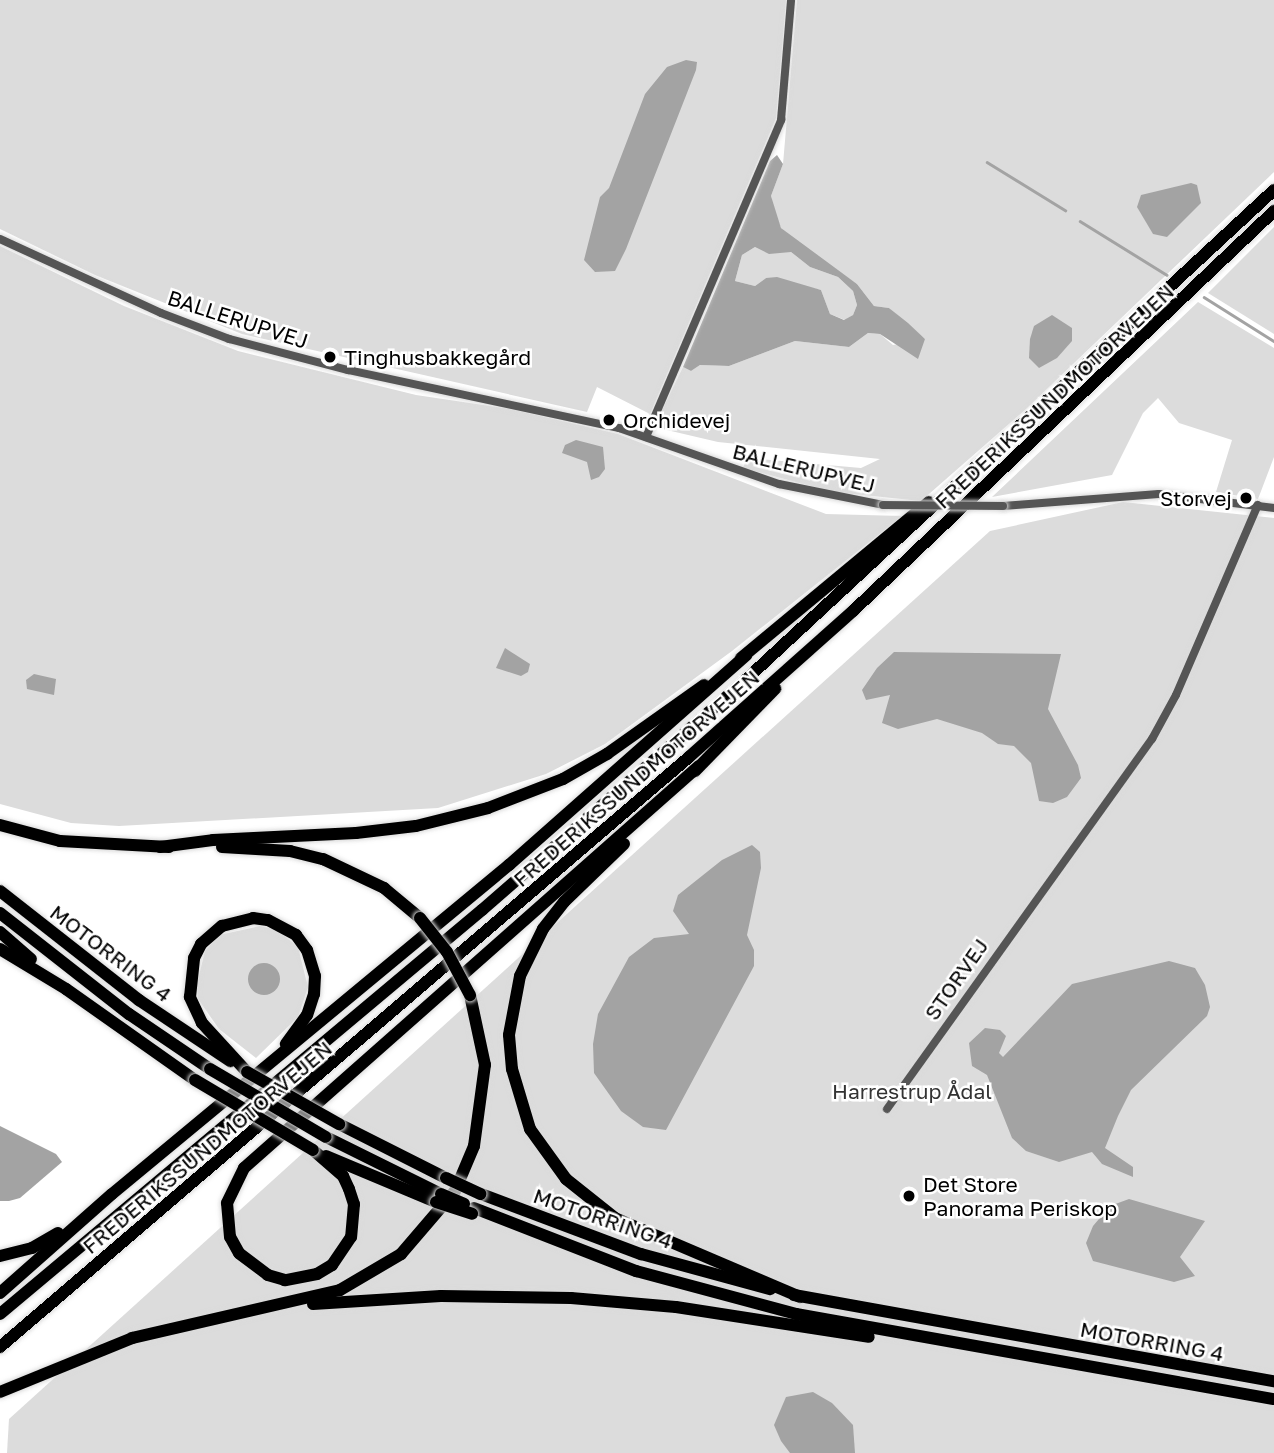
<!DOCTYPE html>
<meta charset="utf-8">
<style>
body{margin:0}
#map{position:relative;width:1274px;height:1453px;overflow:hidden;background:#fff;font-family:"Golos Text",sans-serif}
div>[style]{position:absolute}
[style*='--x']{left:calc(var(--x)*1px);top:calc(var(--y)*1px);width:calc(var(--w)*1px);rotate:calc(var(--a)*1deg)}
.green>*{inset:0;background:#dcdcdc}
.water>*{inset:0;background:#a3a3a3}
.round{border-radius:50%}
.stream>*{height:2.5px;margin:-1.25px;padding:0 1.25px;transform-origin:1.25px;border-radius:1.25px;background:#a3a3a3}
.roads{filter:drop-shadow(0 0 2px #dbdbdb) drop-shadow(0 0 2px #dbdbdb)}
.minor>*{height:8px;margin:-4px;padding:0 4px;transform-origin:4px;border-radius:4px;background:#555}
.highway>*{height:12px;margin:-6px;padding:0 6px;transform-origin:6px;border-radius:6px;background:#000}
.bridges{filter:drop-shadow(0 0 2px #dbdbdb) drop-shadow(0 0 2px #dbdbdb)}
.minor-bridge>*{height:8px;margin:-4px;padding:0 4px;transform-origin:4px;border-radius:4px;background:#555}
.highway-bridge>*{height:12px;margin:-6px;padding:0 6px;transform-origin:6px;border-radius:6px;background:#000}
.dots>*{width:19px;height:19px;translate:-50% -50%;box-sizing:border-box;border:4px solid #fff;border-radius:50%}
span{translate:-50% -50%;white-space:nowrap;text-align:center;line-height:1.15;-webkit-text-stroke:5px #fff;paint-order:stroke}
.street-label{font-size:21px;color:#000}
.poi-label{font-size:21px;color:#000}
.left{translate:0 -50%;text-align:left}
.right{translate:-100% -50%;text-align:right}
.park-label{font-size:21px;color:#333}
</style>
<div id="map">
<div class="green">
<div style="clip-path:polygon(0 0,786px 0,776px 118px,650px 414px,597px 387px,587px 412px,242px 334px,95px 275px,0 229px)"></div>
<div style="clip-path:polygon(797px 0,1274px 0,1274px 172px,1027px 408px,921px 501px,834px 492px,743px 468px,747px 458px,861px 468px,880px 459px,718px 442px,654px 427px,683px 367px,691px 371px,700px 365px,729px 366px,795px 341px,849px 347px,868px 333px,880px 334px,893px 345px,925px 339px,889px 308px,874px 306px,857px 284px,801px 245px,781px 228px,773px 209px,771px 196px,783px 164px)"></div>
<div style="clip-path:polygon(1274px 227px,1274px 334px,1208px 293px)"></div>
<div style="clip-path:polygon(0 246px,124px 306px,238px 351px,416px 395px,510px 409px,618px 434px,826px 514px,902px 516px,732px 651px,605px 744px,546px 774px,438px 808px,119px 826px,71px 823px,0 804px)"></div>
<div style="clip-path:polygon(755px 247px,765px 252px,791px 252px,810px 267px,838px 277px,853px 291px,857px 305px,853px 315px,845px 320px,830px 314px,821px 290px,766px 278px,755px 286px,735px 281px,742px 255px)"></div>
<div style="clip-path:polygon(1198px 302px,1274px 348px,1274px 457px,1258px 499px,1216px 492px,1232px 440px,1179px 423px,1158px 398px,1143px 413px,1112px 475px,992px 497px)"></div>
<div style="clip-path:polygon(1123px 502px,1274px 518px,1274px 1453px,7px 1453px,9px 1419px,990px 531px)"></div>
<div style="clip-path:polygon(260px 926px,277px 930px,298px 947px,308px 987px,298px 1017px,256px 1058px,219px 1029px,198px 999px,197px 984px,205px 951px,219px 935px)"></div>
</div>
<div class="water">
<div style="clip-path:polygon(686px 60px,697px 62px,696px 70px,626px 249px,615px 271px,595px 272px,584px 260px,600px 197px,609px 188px,645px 94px,667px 67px)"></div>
<div style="clip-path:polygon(evenodd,777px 155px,783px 164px,771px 196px,781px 228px,857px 284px,874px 306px,889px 308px,908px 323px,925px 339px,918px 359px,880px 334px,868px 333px,849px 347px,795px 341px,729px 366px,700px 365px,691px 371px,683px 367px,770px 161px,777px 155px,755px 247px,769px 254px,791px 252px,810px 267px,838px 277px,853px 291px,857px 305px,853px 315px,844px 320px,830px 314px,821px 290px,777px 277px,766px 278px,755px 286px,735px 281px,742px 255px,755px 247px)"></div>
<div style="clip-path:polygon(1191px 183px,1197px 185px,1201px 203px,1167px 237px,1153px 234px,1137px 207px,1141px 195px)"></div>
<div style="clip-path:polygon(1052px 315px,1072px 328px,1072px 341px,1057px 358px,1039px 368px,1029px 358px,1030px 339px,1034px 326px)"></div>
<div style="clip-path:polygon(576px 440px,603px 447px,605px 469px,599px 477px,591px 480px,587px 462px,562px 453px,565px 445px)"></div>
<div style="clip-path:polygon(505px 648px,530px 664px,528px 672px,521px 676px,496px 668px)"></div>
<div style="clip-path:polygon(894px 652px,1061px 654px,1048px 709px,1078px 765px,1081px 778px,1067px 797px,1053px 803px,1039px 801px,1031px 763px,1014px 746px,998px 744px,982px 733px,937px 719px,898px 729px,882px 723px,890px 695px,866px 700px,862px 690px,877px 668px)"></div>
<div style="clip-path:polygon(34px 674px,56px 679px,54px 695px,27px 689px,26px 680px)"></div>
<div style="clip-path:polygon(752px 845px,760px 852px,761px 868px,747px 935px,754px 950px,754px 966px,666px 1130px,643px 1127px,621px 1111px,594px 1073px,593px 1044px,598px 1014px,629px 957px,654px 938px,689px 934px,673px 911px,678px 895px,722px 860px)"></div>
<div style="clip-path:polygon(1169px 961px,1195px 968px,1205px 985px,1210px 1007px,1207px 1016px,1131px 1090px,1118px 1116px,1105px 1148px,1133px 1167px,1133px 1177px,1102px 1164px,1092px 1152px,1059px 1162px,1026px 1151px,1012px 1138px,987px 1075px,972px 1066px,969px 1043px,985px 1028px,1000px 1030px,1006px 1036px,999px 1053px,1003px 1057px,1072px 984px)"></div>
<div class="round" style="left:248px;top:963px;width:32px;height:32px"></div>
<div style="clip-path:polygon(0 1126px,56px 1154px,62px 1162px,20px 1198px,9px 1201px,0 1201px)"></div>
<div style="clip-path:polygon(1129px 1199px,1205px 1221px,1180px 1257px,1195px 1276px,1174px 1282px,1093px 1261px,1086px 1243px,1093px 1226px,1110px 1206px)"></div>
<div style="clip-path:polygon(813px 1392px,832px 1403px,853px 1425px,855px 1453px,790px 1453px,781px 1441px,774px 1425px,786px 1397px)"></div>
</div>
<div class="stream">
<div style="--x:987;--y:162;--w:92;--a:31.6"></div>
<div style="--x:1080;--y:221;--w:102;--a:31.8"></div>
<div style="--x:1204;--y:297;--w:83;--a:32.2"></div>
</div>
<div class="roads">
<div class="minor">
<div style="--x:0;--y:239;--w:177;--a:24.7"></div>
<div style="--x:161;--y:313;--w:73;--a:20.9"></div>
<div style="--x:229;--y:339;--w:123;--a:14.6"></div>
<div style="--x:348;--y:370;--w:277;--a:12.1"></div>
<div style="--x:619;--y:428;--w:170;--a:19.3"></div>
<div style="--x:779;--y:484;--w:106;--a:11.4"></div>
<div style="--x:646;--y:437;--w:345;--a:-66.9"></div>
<div style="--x:781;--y:120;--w:120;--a:-85.2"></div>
<div style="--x:1003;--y:506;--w:156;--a:-4.4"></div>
<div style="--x:1159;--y:494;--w:116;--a:6.9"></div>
<div style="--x:887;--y:1109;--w:455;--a:-54.4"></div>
<div style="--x:1152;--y:739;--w:50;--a:-61.4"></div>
<div style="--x:1176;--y:695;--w:207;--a:-66.7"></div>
</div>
<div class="highway">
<div style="--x:741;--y:658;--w:244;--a:-39.7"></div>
<div style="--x:695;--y:771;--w:115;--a:-45.7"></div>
<div style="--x:0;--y:825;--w:62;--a:14.9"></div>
<div style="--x:60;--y:841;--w:109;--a:3.2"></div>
<div style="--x:624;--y:844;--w:83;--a:136"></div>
<div style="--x:564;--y:902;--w:34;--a:128"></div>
<div style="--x:543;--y:929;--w:52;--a:116.1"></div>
<div style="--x:520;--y:976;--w:60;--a:100.6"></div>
<div style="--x:509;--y:1035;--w:34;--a:85"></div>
<div style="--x:512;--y:1069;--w:63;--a:73.3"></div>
<div style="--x:530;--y:1129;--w:62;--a:54.2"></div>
<div style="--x:566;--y:1179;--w:63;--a:38.5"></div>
<div style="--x:615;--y:1218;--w:201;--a:23.1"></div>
<div style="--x:160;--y:847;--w:53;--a:-7.5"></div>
<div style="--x:213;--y:840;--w:143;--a:-2.8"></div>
<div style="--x:356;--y:833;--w:60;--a:-6.7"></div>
<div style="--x:416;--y:826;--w:74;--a:-14"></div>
<div style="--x:488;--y:808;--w:80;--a:-21.1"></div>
<div style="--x:563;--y:779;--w:51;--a:-29.6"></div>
<div style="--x:607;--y:754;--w:119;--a:-35.4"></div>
<div style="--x:222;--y:847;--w:68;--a:3.4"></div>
<div style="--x:290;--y:851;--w:34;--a:14"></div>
<div style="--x:323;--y:859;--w:68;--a:25.4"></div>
<div style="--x:384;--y:888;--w:47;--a:39.8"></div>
<div style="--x:0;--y:891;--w:177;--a:38.1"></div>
<div style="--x:139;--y:1000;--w:110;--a:33.8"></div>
<div style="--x:0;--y:913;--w:164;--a:38.1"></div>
<div style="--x:129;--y:1014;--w:98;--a:34.2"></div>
<div style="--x:0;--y:932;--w:41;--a:41.1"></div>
<div style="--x:0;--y:949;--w:77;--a:31.2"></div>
<div style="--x:66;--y:989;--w:158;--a:35.2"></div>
<div style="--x:247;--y:1072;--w:67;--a:-132.6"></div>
<div style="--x:202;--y:1023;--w:29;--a:-115"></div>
<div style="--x:190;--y:997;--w:39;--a:-84"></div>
<div style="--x:194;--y:958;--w:16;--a:-63"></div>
<div style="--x:201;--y:944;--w:28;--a:-41"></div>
<div style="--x:222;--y:926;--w:32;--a:-14"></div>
<div style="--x:253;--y:918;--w:15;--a:8"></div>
<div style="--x:268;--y:920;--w:32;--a:28"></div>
<div style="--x:296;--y:935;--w:19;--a:54"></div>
<div style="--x:307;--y:950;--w:27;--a:73"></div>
<div style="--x:315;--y:976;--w:18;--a:93"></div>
<div style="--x:314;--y:994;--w:22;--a:108"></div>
<div style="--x:307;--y:1015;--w:36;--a:126"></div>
<div style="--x:339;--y:1124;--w:120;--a:26.8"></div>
<div style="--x:326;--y:1137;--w:128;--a:26.4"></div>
<div style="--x:313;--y:1150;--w:40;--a:41"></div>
<div style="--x:343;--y:1176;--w:14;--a:65"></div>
<div style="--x:349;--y:1189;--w:16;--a:72"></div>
<div style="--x:354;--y:1204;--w:33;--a:95"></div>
<div style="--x:351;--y:1237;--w:34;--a:124"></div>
<div style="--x:332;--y:1265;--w:17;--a:149"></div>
<div style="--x:317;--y:1274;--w:33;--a:169"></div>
<div style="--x:285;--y:1280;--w:18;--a:-164"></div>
<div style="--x:268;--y:1275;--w:36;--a:-143"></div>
<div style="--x:239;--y:1253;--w:18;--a:-119"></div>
<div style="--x:230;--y:1237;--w:34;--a:-95"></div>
<div style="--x:227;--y:1203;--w:39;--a:-64"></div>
<div style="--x:244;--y:1168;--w:607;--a:-41.46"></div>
<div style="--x:326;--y:1156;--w:119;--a:22.7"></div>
<div style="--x:481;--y:1194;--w:171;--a:20.6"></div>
<div style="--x:641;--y:1254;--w:134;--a:15.2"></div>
<div style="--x:474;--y:1208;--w:174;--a:21.3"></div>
<div style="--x:636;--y:1271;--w:166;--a:15"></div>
<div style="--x:796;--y:1314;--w:485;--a:10.1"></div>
<div style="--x:0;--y:1256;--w:33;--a:-14"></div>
<div style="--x:32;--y:1248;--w:30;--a:-30"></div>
<div style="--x:0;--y:1293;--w:149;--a:-41.5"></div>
<div style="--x:112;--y:1194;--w:516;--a:-39.65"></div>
<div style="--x:509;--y:865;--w:317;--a:-41.5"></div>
<div style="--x:794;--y:1295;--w:488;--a:10.2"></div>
<div style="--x:313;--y:1304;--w:128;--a:-3.6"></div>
<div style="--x:441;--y:1296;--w:130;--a:0.9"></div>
<div style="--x:571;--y:1298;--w:105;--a:4.9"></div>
<div style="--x:676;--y:1307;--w:195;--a:8.8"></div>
<div style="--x:0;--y:1314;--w:629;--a:-39.97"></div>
<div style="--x:482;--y:910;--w:342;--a:-41.1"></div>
<div style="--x:740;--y:685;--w:728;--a:-42.83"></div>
<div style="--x:0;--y:1347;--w:907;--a:-40.57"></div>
<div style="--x:689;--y:757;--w:220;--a:-41.7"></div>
<div style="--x:853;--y:611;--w:581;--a:-43.53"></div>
<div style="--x:0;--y:1392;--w:143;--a:-22.2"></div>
<div style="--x:132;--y:1338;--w:213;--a:-13"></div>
<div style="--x:340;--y:1290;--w:71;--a:-30.5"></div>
<div style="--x:401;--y:1254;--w:83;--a:-49.4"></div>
<div style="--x:455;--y:1191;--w:49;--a:-67.1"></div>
<div style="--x:474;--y:1146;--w:82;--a:-82.3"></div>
<div style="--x:485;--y:1065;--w:72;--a:-102.1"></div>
</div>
</div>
<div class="bridges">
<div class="minor-bridge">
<div style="--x:883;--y:505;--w:120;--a:0.5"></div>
</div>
<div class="highway-bridge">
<div style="--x:420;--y:918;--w:43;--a:51.5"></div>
<div style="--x:447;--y:952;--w:49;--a:61.9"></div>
<div style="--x:210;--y:1069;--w:134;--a:30.4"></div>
<div style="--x:247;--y:1072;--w:106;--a:29.5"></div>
<div style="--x:195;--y:1080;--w:137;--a:30.7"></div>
<div style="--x:446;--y:1178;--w:38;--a:25"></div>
<div style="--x:441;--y:1194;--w:25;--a:23"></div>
<div style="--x:436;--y:1202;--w:38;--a:18"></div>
</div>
</div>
<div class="dots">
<div style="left:330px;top:357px;background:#000"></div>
<div style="left:609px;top:420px;background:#000"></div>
<div style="left:1246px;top:498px;background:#000"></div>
<div style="left:909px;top:1196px;background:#000"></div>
</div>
<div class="street-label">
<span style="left:238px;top:319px;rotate:18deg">BALLERUPVEJ</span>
<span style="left:1054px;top:396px;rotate:-43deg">FREDERIKSSUNDMOTORVEJEN</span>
<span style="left:804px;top:468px;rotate:14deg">BALLERUPVEJ</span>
<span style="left:636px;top:778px;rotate:-41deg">FREDERIKSSUNDMOTORVEJEN</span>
<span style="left:111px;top:953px;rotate:37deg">MOTORRING 4</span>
<span style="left:956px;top:979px;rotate:-55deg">STORVEJ</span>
<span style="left:207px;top:1147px;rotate:-40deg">FREDERIKSSUNDMOTORVEJEN</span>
<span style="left:603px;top:1218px;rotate:19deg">MOTORRING 4</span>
<span style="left:1152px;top:1341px;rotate:10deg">MOTORRING 4</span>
</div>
<div class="poi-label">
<span class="left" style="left:344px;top:357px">Tinghusbakkegård</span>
<span class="left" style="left:623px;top:420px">Orchidevej</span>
<span class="right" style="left:1232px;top:498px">Storvej</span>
<span class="left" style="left:923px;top:1196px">Det Store<br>Panorama Periskop</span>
</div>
<div class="park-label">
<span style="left:912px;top:1091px">Harrestrup Ådal</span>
</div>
</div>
